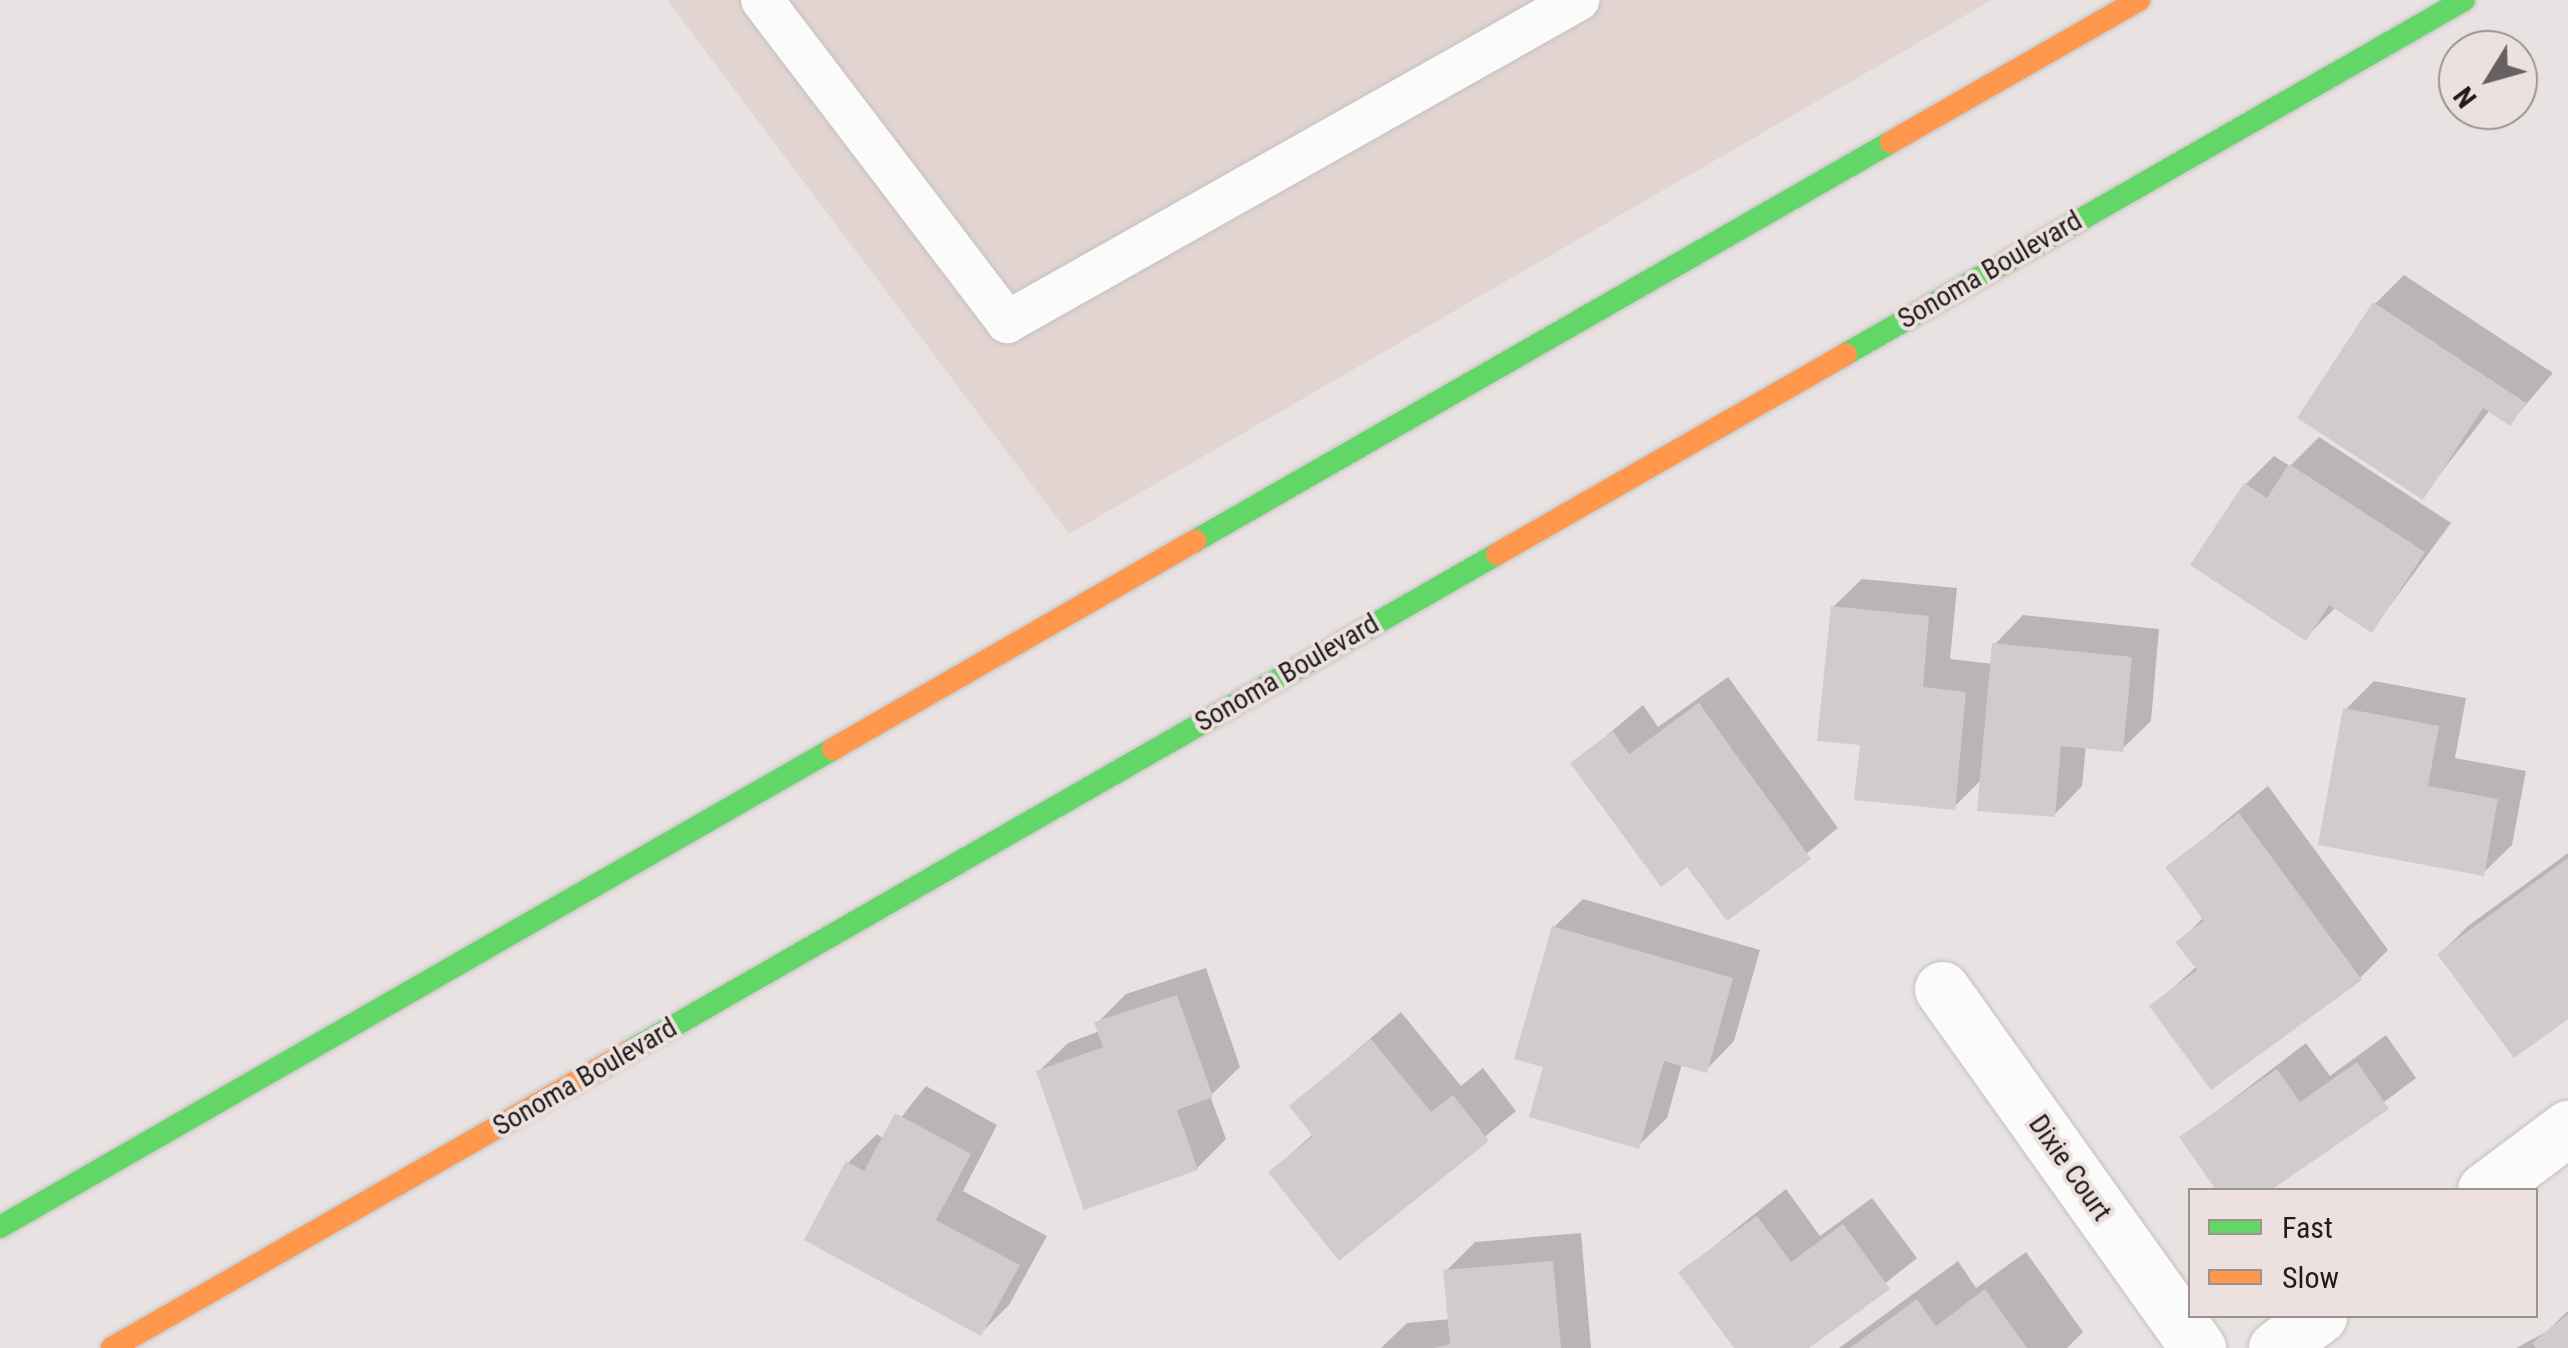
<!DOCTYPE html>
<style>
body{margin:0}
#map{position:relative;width:2568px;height:1348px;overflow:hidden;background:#e8e3e2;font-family:"Roboto Condensed",sans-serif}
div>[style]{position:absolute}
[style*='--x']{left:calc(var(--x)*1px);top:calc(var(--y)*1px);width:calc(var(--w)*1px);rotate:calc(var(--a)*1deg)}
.built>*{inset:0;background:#e1d4d1}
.shadow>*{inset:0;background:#0003}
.building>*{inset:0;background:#d0cccb}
.roads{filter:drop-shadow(0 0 2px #c4c0bf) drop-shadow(0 0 2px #c4c0bf)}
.lane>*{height:42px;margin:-21px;padding:0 21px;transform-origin:21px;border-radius:21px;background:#fcfbfb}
.street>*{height:55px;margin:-27.5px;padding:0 27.5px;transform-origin:27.5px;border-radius:27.5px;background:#fcfbfb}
.fast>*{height:22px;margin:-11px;padding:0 11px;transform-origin:11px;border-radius:11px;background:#63d668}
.slow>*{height:22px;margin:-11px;padding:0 11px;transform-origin:11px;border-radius:11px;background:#ff974d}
span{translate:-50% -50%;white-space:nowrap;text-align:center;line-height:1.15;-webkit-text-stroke:8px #ece1de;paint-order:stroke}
.street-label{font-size:28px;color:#211d1c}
.legend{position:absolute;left:2188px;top:1188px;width:350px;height:130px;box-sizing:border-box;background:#ece1de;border:2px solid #9b9390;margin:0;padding:12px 18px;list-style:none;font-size:30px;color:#211d1c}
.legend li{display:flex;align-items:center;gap:20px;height:50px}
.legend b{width:50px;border:2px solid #9b9390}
.north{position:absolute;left:2438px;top:30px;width:100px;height:100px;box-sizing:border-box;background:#ece1de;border:2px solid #9b9390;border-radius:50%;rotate:233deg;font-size:28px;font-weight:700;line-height:40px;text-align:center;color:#211d1c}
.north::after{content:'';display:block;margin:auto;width:35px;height:45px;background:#676261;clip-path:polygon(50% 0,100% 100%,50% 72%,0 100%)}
</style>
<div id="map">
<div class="built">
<div style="clip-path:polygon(667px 0,1992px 0,1069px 534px)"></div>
</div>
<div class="shadow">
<div style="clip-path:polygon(2404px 275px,2553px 373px,2510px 423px,2490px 410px,2422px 497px,2375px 304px)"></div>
<div style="clip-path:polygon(2319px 437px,2451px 523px,2372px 630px,2336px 607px,2305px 638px,2246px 484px,2274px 456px,2290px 466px)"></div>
<div style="clip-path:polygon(1862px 579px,1957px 588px,1950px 659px,1993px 664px,1995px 644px,2023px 615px,2159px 629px,2151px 721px,2122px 749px,2086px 746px,2082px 786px,2054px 815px,1983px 778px,1954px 807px,1863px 743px,1833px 607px)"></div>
<div style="clip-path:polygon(1728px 677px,1838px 828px,1727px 918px,1688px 863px,1574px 763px,1643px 705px,1658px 727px)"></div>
<div style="clip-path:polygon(2374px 681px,2466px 698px,2455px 758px,2526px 771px,2512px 845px,2483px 873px,2345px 710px)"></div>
<div style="clip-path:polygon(2268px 786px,2388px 950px,2360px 978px,2153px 1006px,2197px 966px,2179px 942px,2204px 917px,2168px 868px)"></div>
<div style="clip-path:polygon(2568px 853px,2568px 1016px,2440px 954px,2468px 926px)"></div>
<div style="clip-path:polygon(1583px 899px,1760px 950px,1734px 1041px,1706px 1070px,1682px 1064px,1667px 1118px,1638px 1146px,1546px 1065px,1554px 927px)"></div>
<div style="clip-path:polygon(1206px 968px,1240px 1067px,1210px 1096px,1226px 1139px,1197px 1168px,1039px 1071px,1068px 1043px,1100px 1031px,1097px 1023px,1126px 994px)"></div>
<div style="clip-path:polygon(1401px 1012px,1461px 1086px,1483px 1068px,1516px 1111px,1340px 1257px,1271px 1172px,1314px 1133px,1292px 1106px)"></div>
<div style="clip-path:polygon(2386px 1035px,2416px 1078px,2267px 1190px,2219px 1190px,2182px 1138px,2306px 1043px,2330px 1076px)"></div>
<div style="clip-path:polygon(926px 1086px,997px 1125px,963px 1191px,1047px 1236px,1009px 1305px,981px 1333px,848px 1163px,877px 1134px,884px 1139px)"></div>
<div style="clip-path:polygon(1786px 1189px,1820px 1236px,1872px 1198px,1917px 1258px,1804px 1348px,1737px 1348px,1682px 1272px)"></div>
<div style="clip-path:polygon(1581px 1233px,1591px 1348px,1381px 1348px,1407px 1323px,1451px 1319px,1446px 1271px,1475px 1242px)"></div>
<div style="clip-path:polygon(2026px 1252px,2083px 1332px,2067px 1348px,1839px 1348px,1958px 1261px,1976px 1288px)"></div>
<div style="clip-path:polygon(2568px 1311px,2568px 1348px,2516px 1348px,2546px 1332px)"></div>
</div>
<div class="building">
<div style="clip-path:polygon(2373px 302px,2526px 403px,2510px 426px,2483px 408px,2423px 500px,2297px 418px)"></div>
<div style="clip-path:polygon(2289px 464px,2425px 552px,2372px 633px,2329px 605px,2306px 641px,2190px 565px,2244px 483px,2267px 498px)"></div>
<div style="clip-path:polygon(1831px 606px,1929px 616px,1923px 687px,1966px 692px,1955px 810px,1854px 800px,1860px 745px,1817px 741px)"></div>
<div style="clip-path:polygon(1992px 643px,2132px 657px,2123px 752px,2061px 746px,2055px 817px,1977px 811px)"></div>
<div style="clip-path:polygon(1699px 703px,1811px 859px,1727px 921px,1687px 867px,1661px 887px,1570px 763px,1613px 731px,1629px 754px)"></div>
<div style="clip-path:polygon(2343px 708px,2439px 726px,2428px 786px,2498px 799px,2484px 876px,2318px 845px)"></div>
<div style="clip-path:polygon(2239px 813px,2362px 980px,2211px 1090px,2149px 1006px,2197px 970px,2175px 942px,2204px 921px,2165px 867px)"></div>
<div style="clip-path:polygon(2568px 858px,2568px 1019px,2514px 1058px,2437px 954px)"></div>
<div style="clip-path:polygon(1552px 926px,1733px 978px,1707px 1073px,1664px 1061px,1639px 1149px,1529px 1117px,1543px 1067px,1514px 1059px)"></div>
<div style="clip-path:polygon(1177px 995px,1213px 1097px,1177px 1110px,1198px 1170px,1084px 1210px,1036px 1071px,1103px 1047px,1094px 1022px)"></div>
<div style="clip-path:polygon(1371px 1039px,1431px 1112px,1453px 1095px,1489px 1141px,1339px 1261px,1268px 1172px,1313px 1136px,1289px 1106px)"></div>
<div style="clip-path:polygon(2357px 1062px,2389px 1109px,2271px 1190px,2216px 1190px,2179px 1137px,2277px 1069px,2300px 1102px)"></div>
<div style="clip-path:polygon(895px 1113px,971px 1154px,936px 1220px,1020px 1265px,981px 1336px,804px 1240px,846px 1161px,864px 1171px)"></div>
<div style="clip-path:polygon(1757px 1216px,1791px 1262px,1843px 1224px,1890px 1289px,1809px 1348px,1734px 1348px,1678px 1272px)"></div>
<div style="clip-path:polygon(1553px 1261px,1561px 1348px,1434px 1348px,1450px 1344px,1443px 1270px)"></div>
<div style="clip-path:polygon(1985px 1289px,2027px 1348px,1850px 1348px,1917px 1299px,1936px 1326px)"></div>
<div style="clip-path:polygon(2568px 1314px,2568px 1348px,2536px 1348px,2532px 1343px)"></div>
</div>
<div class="roads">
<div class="lane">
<div style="--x:762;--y:0;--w:405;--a:52.7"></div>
<div style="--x:1007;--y:322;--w:656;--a:-29.42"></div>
</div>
<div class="street">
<div style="--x:1942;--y:989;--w:441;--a:54.5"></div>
<div style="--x:2485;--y:1190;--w:104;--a:-36.8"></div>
<div style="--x:2276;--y:1348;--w:54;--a:-36.7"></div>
</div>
<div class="fast">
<div style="--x:1846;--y:354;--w:712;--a:-29.8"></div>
<div style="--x:1195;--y:541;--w:802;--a:-29.82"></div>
<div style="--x:630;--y:1051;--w:999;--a:-29.82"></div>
<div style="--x:0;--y:1227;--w:960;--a:-29.85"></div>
</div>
<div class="slow">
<div style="--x:1891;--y:142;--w:286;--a:-29.8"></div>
<div style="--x:1497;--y:554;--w:402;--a:-29.8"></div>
<div style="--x:833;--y:749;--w:418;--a:-29.9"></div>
<div style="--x:112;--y:1348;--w:597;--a:-29.83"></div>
</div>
</div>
<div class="street-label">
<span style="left:1990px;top:270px;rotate:-30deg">Sonoma Boulevard</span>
<span style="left:1287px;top:673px;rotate:-30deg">Sonoma Boulevard</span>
<span style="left:585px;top:1077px;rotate:-30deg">Sonoma Boulevard</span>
<span style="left:2070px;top:1168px;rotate:55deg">Dixie Court</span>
</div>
<ul class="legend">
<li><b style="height:12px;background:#63d668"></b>Fast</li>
<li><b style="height:12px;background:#ff974d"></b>Slow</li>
</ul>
<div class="north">N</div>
</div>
